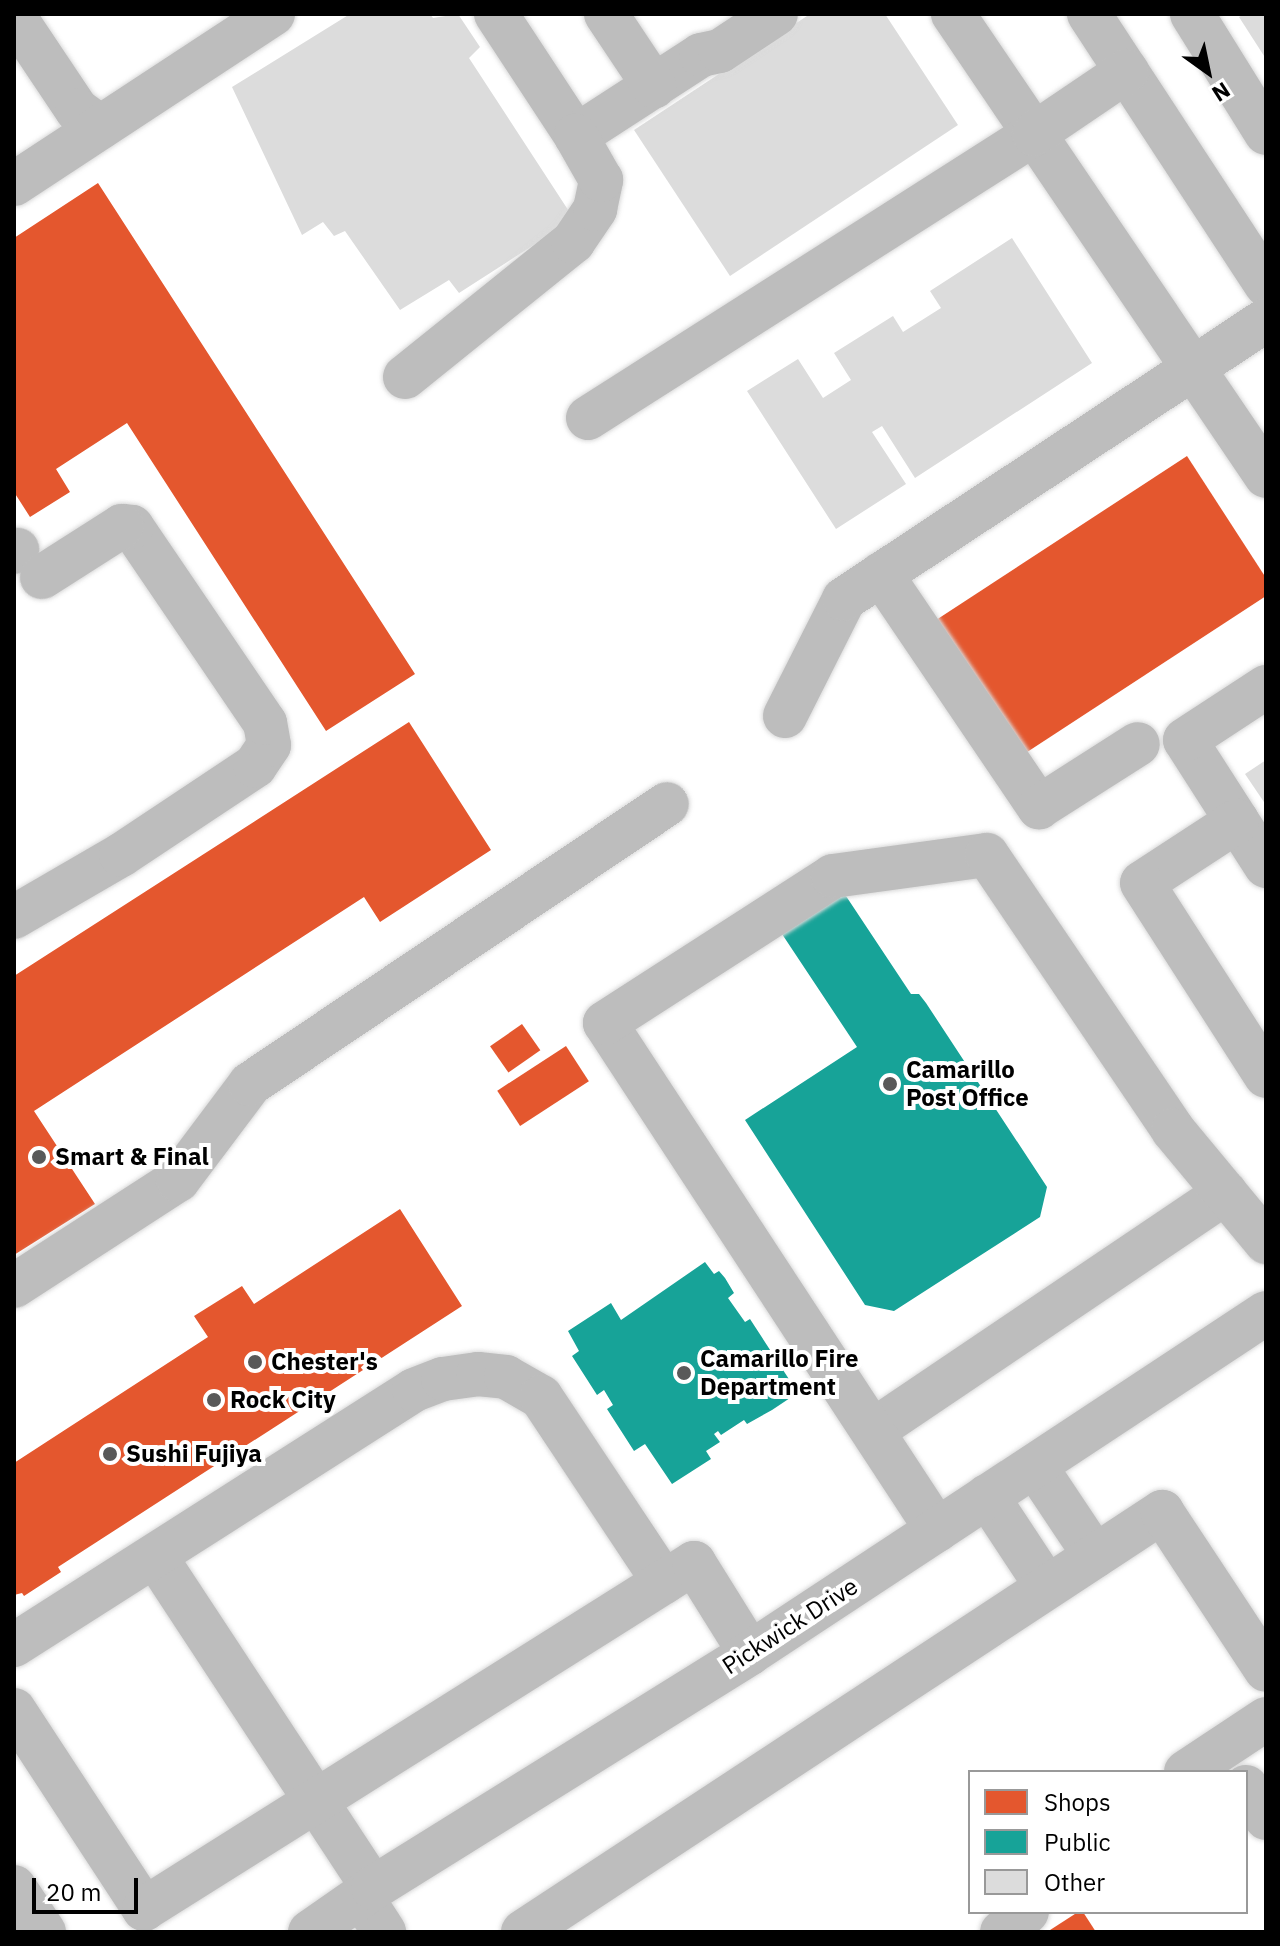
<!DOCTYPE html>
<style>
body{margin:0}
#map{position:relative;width:1280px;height:1946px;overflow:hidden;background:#fff;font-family:"IBM Plex Sans",sans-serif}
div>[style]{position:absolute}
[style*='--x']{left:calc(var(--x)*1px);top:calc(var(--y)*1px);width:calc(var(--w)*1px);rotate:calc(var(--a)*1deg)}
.shops>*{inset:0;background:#e4572e;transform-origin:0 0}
.public>*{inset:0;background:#17a398}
.building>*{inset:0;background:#dcdcdc}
.roads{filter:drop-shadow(0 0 2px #dbdbdb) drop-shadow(0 0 2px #dbdbdb)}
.minor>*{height:44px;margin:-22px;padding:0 22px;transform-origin:22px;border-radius:22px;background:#bdbdbd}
.major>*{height:44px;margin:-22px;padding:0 22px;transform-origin:22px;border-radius:22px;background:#bdbdbd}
.dots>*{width:22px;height:22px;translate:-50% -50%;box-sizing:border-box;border:4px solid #fff;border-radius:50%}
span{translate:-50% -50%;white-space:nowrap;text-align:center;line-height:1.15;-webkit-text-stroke:8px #fff;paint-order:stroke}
.poi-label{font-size:24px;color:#000;font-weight:700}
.left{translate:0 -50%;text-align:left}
.street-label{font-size:24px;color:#000}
.frame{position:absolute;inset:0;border:16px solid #000;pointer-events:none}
.legend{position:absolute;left:968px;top:1770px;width:280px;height:144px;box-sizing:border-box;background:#fff;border:2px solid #999;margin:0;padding:10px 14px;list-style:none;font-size:24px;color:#000}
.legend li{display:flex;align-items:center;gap:16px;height:40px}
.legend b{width:40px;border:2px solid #999}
.north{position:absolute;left:1168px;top:32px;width:80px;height:80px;-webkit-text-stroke:6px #fff;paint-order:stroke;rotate:147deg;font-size:22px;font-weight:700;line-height:32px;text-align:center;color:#000}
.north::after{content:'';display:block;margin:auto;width:28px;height:36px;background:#000;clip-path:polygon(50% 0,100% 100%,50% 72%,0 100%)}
.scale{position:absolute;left:32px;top:1878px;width:106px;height:36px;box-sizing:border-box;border:4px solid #000;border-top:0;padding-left:10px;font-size:24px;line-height:28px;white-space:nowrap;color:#000;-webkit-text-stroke:6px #fff;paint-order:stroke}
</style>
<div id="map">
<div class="shops">
<div style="clip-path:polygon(98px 183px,415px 674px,326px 731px,127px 423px,56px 469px,70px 492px,30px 517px,14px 492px,14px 238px)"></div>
<div style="clip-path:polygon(1187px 456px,1266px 578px,1266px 596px,1018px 758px,930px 624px)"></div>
<div style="clip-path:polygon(409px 722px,491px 850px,380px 922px,364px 897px,34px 1111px,95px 1204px,14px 1255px,14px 976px)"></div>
<div style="left:522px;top:1024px;width:32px;height:39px;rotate:55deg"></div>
<div style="left:566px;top:1046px;width:42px;height:82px;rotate:57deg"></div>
<div style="clip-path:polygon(400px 1209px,462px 1306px,58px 1567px,61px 1572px,24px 1596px,22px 1593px,14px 1595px,14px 1463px,208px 1337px,194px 1316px,242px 1286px,254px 1304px)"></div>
<div style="clip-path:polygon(1078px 1912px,1083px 1912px,1096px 1932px,1047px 1932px)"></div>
</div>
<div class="public">
<div style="clip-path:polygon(842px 890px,911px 994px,919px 994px,926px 1003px,1047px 1187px,1040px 1217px,894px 1311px,865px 1305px,745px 1120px,857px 1047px,780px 931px)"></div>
<div style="clip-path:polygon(705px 1262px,714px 1274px,719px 1271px,725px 1278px,734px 1293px,728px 1298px,745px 1322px,750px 1319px,796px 1390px,791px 1393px,793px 1396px,772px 1410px,747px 1424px,744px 1420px,721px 1435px,718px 1431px,714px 1434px,720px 1442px,706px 1451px,711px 1459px,672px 1484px,645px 1444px,634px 1451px,607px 1409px,613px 1405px,604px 1390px,597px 1395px,572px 1356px,579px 1351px,568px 1331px,611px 1303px,621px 1320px)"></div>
</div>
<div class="building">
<div style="clip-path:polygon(350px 14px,430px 14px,433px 18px,458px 14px,480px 47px,469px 58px,574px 219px,459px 293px,449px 280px,400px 310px,345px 231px,334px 236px,323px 222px,302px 235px,232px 87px)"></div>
<div style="clip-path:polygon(810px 14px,885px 14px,958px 125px,730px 276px,634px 130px)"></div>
<div style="clip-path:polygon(1244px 14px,1266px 14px,1266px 59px,1239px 17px)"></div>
<div style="clip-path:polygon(1012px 238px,1092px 363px,915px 478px,882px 426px,872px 432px,906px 484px,836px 529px,747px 391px,798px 359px,823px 398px,851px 380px,834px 353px,893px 316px,903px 332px,941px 308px,930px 291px)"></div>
<div style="clip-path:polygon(1266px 760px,1266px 805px,1245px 774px)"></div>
</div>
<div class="roads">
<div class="minor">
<div style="--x:496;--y:14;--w:146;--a:56.7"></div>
<div style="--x:576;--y:136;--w:149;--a:-32.9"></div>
<div style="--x:701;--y:55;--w:19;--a:-12"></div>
<div style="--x:720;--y:51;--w:67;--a:-33.5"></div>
<div style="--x:606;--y:14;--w:87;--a:56.3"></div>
<div style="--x:953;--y:14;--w:558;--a:55.88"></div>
<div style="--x:1089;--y:14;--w:323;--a:56.8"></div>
<div style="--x:1192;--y:14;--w:140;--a:58.1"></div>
<div style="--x:14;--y:16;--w:113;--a:56.2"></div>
<div style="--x:77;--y:110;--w:29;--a:36"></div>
<div style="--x:14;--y:184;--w:310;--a:-33.3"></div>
<div style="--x:405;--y:377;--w:216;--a:-38.8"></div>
<div style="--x:573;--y:242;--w:40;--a:-56"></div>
<div style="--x:595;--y:209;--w:30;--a:-78"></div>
<div style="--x:601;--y:180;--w:51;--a:-119.6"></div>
<div style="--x:588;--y:418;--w:529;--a:-32.49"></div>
<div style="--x:1034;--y:134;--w:112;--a:-34.1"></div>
<div style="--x:14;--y:552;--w:4;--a:-34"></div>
<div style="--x:881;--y:574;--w:282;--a:55.9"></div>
<div style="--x:1039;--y:807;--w:117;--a:-32.5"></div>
<div style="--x:785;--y:716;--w:131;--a:-63.2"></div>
<div style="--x:844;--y:599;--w:506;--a:-33.47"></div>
<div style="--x:1237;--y:821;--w:96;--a:-122.7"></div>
<div style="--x:1185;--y:740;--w:97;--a:-33.2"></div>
<div style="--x:1266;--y:866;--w:54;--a:-122.8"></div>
<div style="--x:1237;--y:821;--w:113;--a:146.9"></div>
<div style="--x:1142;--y:883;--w:229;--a:57.3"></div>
<div style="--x:14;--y:917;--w:124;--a:-30.1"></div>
<div style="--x:121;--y:855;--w:161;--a:-33.6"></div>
<div style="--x:255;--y:766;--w:25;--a:-56"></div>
<div style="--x:269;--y:745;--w:22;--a:-100"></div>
<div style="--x:265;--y:723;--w:237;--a:-124.2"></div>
<div style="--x:132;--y:527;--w:10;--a:-174"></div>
<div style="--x:122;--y:526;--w:95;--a:147.5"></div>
<div style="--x:14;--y:1286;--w:195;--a:-32.9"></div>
<div style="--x:178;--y:1180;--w:120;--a:-53.1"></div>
<div style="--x:250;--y:1084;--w:502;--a:-33.88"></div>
<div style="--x:874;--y:1430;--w:424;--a:-34"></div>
<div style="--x:1035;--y:1466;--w:108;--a:56.3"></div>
<div style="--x:987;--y:1496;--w:109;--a:56.6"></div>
<div style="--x:937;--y:1530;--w:606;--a:-123.22"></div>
<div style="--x:605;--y:1023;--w:271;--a:-32.8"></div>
<div style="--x:833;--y:876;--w:155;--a:-7.8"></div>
<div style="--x:987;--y:855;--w:332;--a:55.9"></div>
<div style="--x:1173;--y:1130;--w:146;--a:50.3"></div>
<div style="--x:155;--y:1556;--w:397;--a:56.7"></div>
<div style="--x:14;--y:1645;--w:474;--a:-32.5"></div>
<div style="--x:414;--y:1390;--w:31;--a:-21"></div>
<div style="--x:443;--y:1379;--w:35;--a:-8"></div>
<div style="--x:478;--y:1374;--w:28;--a:6"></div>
<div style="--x:506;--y:1377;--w:40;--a:29.7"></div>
<div style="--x:541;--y:1397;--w:222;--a:56.4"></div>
<div style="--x:14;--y:1710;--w:238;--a:56.8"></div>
<div style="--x:144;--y:1909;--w:650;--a:-32.17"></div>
<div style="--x:694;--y:1563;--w:106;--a:58.1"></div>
<div style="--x:1186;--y:1772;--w:96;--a:-33.5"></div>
<div style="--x:1246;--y:1787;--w:37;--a:57"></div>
<div style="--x:361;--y:1896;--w:43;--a:57.4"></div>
<div style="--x:310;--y:1932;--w:77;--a:-34.9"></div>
<div style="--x:373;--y:1888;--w:444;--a:-31.9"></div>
<div style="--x:750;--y:1653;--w:618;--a:-33.38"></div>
<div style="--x:523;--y:1932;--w:765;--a:-33.32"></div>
<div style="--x:1162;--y:1512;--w:189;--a:56.6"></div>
<div style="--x:1002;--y:1932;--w:32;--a:-39"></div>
</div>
<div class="major">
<div style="--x:14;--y:1887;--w:54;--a:56.3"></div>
</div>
</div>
<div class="dots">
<div style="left:890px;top:1084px;background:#595959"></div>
<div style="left:39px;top:1157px;background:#595959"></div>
<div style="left:255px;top:1362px;background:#595959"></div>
<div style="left:684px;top:1373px;background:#595959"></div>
<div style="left:214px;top:1400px;background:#595959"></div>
<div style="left:110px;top:1454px;background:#595959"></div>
</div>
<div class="poi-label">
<span class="left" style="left:906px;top:1084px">Camarillo<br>Post Office</span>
<span class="left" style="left:55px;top:1157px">Smart &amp; Final</span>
<span class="left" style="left:700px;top:1373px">Camarillo Fire<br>Department</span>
<span class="left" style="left:271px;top:1362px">Chester's</span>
<span class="left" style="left:230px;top:1400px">Rock City</span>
<span class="left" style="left:126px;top:1454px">Sushi Fujiya</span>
</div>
<div class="street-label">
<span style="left:790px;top:1626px;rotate:-33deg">Pickwick Drive</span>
</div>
<div class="frame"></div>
<ul class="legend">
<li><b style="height:22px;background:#e4572e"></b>Shops</li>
<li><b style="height:22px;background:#17a398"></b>Public</li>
<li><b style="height:22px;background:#dcdcdc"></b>Other</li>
</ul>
<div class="north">N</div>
<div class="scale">20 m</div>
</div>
